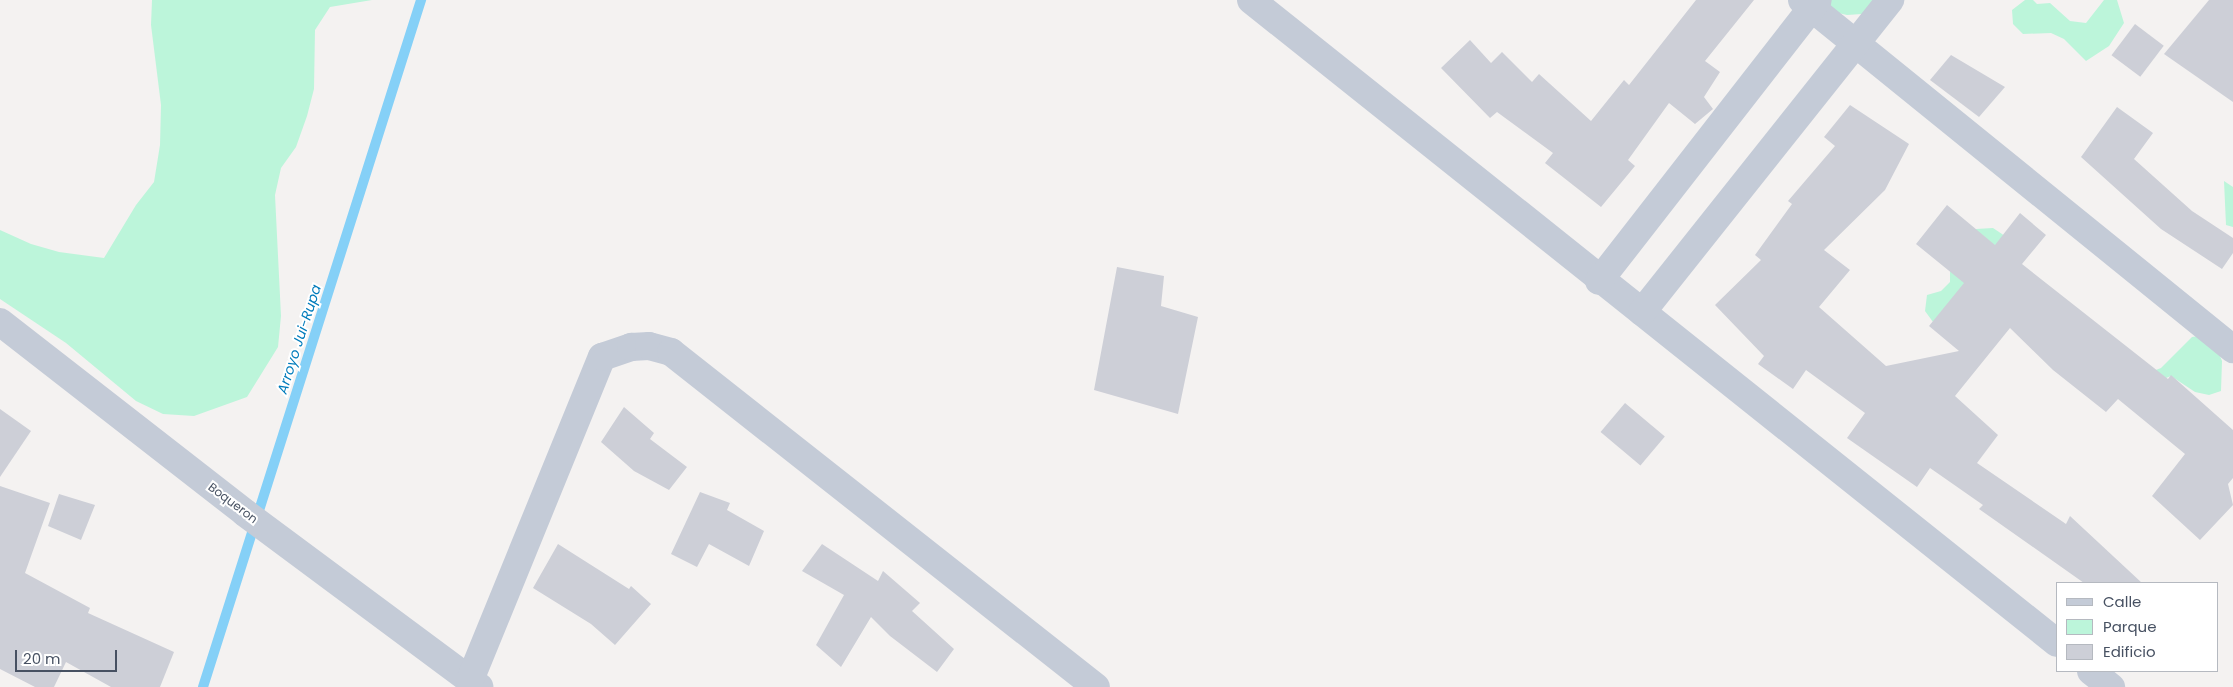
<!DOCTYPE html>
<style>
body{margin:0}
#map{position:relative;width:2233px;height:687px;overflow:hidden;background:#f4f2f1;font-family:Poppins,sans-serif}
div>[style]{position:absolute}
[style*='--x']{left:calc(var(--x)*1px);top:calc(var(--y)*1px);width:calc(var(--w)*1px);rotate:calc(var(--a)*1deg)}
.green>*{inset:0;background:#bcf5da}
.stream>*{height:10px;margin:-5px;padding:0 5px;transform-origin:5px;border-radius:5px;background:#85d0f7}
.building>*{inset:0;background:#cdcfd7;transform-origin:0 0}
.minor>*{height:28px;margin:-14px;padding:0 14px;transform-origin:14px;border-radius:14px;background:#c4cbd7}
span{translate:-50% -50%;white-space:nowrap;text-align:center;line-height:1.15;-webkit-text-stroke:4px #fff;paint-order:stroke}
.street-label{font-size:12px;color:#475162}
.water-label{font-size:14px;color:#007bbb;font-style:italic}
.legend{position:absolute;left:2056px;top:582px;width:162px;height:90px;box-sizing:border-box;background:#fff;border:1px solid #b5b9c0;margin:0;padding:6px 9px;list-style:none;font-size:15px;color:#475162}
.legend li{display:flex;align-items:center;gap:10px;height:25px}
.legend b{width:25px;border:1px solid #b5b9c0}
.scale{position:absolute;left:15px;top:650px;width:102px;height:22px;box-sizing:border-box;border:2px solid #475162;border-top:0;padding-left:6px;font-size:15px;line-height:18px;white-space:nowrap;color:#475162;-webkit-text-stroke:4px #fff;paint-order:stroke}
</style>
<div id="map">
<div class="green">
<div style="clip-path:polygon(152px 0,372px 0,330px 7px,315px 30px,314px 89px,307px 116px,296px 147px,281px 168px,275px 195px,281px 316px,278px 347px,247px 397px,194px 416px,163px 414px,136px 401px,66px 343px,0 299px,0 230px,31px 244px,59px 252px,104px 258px,136px 205px,154px 182px,160px 145px,161px 105px,151px 25px)"></div>
<div style="clip-path:polygon(1825px 0,1898px 0,1862px 14px,1847px 15px,1834px 12px)"></div>
<div style="clip-path:polygon(2025px 0,2033px 0,2037px 4px,2050px 3px,2070px 21px,2086px 23px,2104px 0,2117px 0,2124px 23px,2109px 46px,2086px 61px,2064px 39px,2051px 33px,2023px 34px,2013px 24px,2012px 10px)"></div>
<div style="clip-path:polygon(2224px 181px,2233px 187px,2233px 227px,2226px 225px)"></div>
<div style="clip-path:polygon(1993px 228px,2005px 236px,1933px 322px,1925px 311px,1927px 295px,1941px 291px,1950px 282px,1950px 268px,1976px 229px)"></div>
<div style="clip-path:polygon(2206px 335px,2216px 346px,2222px 361px,2221px 391px,2209px 395px,2195px 392px,2171px 376px,2161px 380px,2148px 373px,2161px 368px,2192px 337px)"></div>
</div>
<div class="stream">
<div style="--x:203;--y:687;--w:721;--a:-72.39"></div>
</div>
<div class="building">
<div style="clip-path:polygon(1696px 0,1754px 0,1705px 61px,1720px 72px,1704px 97px,1713px 109px,1695px 124px,1669px 103px,1628px 160px,1635px 166px,1601px 207px,1545px 163px,1553px 153px,1497px 112px,1490px 118px,1441px 68px,1470px 40px,1491px 63px,1502px 52px,1532px 82px,1539px 74px,1591px 121px,1624px 80px,1629px 85px)"></div>
<div style="clip-path:polygon(2209px 0,2233px 0,2233px 102px,2164px 54px)"></div>
<div style="left:2135px;top:24px;width:36px;height:39px;rotate:37deg"></div>
<div style="clip-path:polygon(1951px 55px,2005px 87px,1979px 117px,1930px 80px)"></div>
<div style="clip-path:polygon(1850px 105px,1909px 144px,1885px 190px,1824px 250px,1850px 270px,1819px 307px,1886px 366px,1959px 351px,1929px 326px,1964px 283px,1916px 244px,1947px 205px,1995px 245px,2020px 213px,2046px 235px,2022px 264px,2168px 379px,2171px 375px,2233px 430px,2233px 478px,2228px 484px,2233px 505px,2200px 540px,2152px 496px,2185px 454px,2118px 399px,2106px 412px,2053px 370px,2010px 328px,1955px 396px,1998px 435px,1977px 463px,2066px 524px,2070px 516px,2142px 583px,2084px 583px,1979px 509px,1983px 505px,1930px 468px,1917px 487px,1847px 438px,1865px 413px,1806px 370px,1793px 389px,1758px 364px,1764px 356px,1715px 305px,1761px 260px,1755px 255px,1792px 204px,1788px 201px,1835px 146px,1824px 137px)"></div>
<div style="clip-path:polygon(2117px 107px,2153px 133px,2134px 159px,2192px 211px,2233px 238px,2233px 253px,2222px 269px,2161px 229px,2081px 157px)"></div>
<div style="clip-path:polygon(1117px 267px,1164px 276px,1161px 306px,1198px 317px,1178px 414px,1094px 390px)"></div>
<div style="left:1625px;top:403px;width:52px;height:38px;rotate:40deg"></div>
<div style="clip-path:polygon(624px 407px,654px 433px,650px 439px,687px 467px,669px 490px,634px 471px,601px 442px)"></div>
<div style="clip-path:polygon(0 409px,31px 431px,0 477px)"></div>
<div style="clip-path:polygon(0 486px,50px 503px,25px 573px,90px 608px,88px 613px,174px 652px,160px 687px,111px 687px,66px 662px,54px 687px,35px 687px,0 669px)"></div>
<div style="clip-path:polygon(700px 492px,730px 503px,727px 510px,764px 531px,749px 566px,709px 544px,697px 567px,671px 554px)"></div>
<div style="clip-path:polygon(59px 494px,95px 505px,81px 540px,48px 526px)"></div>
<div style="clip-path:polygon(558px 544px,629px 589px,631px 586px,651px 604px,615px 645px,591px 624px,533px 588px)"></div>
<div style="clip-path:polygon(822px 544px,878px 581px,883px 571px,920px 603px,912px 611px,954px 649px,937px 672px,890px 636px,871px 617px,841px 667px,816px 645px,844px 595px,802px 571px)"></div>
</div>
<div class="minor">
<div style="--x:1251;--y:0;--w:1031;--a:38.58"></div>
<div style="--x:1802;--y:0;--w:555;--a:39"></div>
<div style="--x:1599;--y:281;--w:356;--a:-52.1"></div>
<div style="--x:1642;--y:312;--w:399;--a:-51.5"></div>
<div style="--x:0;--y:322;--w:311;--a:37.9"></div>
<div style="--x:245;--y:513;--w:292;--a:36.6"></div>
<div style="--x:2091;--y:671;--w:26;--a:39"></div>
<div style="--x:470;--y:680;--w:349;--a:-67.8"></div>
<div style="--x:602;--y:357;--w:31;--a:-19"></div>
<div style="--x:631;--y:347;--w:18;--a:-3"></div>
<div style="--x:649;--y:346;--w:23;--a:15"></div>
<div style="--x:671;--y:352;--w:541;--a:38.25"></div>
</div>
<div class="street-label">
<span style="left:233px;top:503px;rotate:37deg">Boqueron</span>
</div>
<div class="water-label">
<span style="left:299px;top:339px;rotate:-72deg">Arroyo Jui-Rupa</span>
</div>
<ul class="legend">
<li><b style="height:6px;background:#c4cbd7"></b>Calle</li>
<li><b style="height:14px;background:#bcf5da"></b>Parque</li>
<li><b style="height:14px;background:#cdcfd7"></b>Edificio</li>
</ul>
<div class="scale">20 m</div>
</div>
